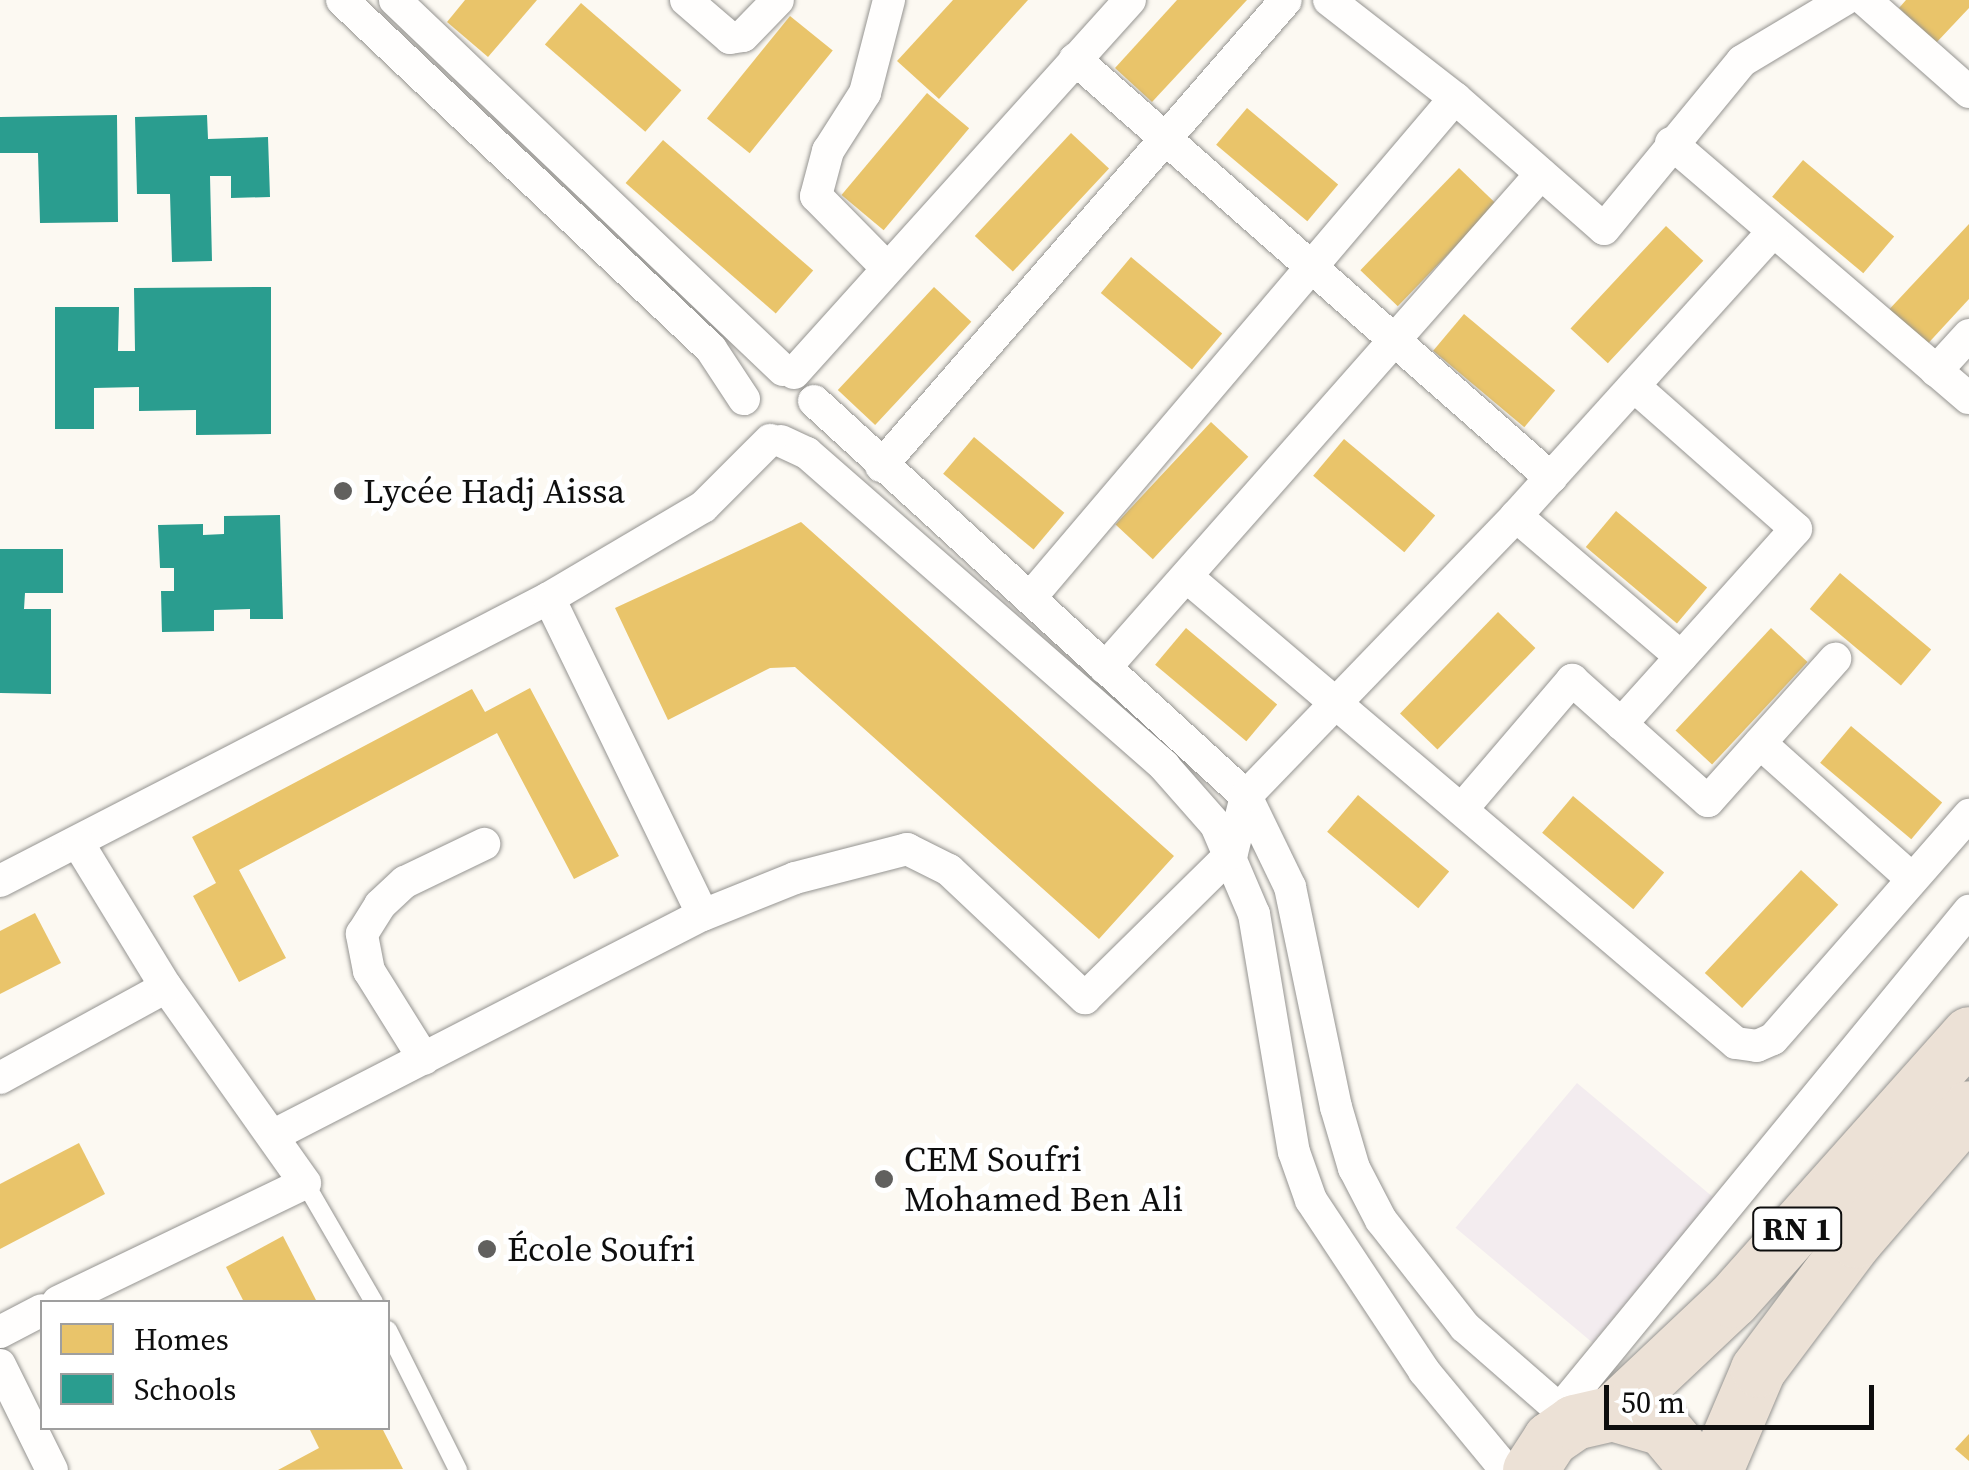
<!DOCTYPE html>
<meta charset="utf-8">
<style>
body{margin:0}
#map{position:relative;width:1969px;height:1470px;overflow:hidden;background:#fcf9f2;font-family:"Source Serif 4",serif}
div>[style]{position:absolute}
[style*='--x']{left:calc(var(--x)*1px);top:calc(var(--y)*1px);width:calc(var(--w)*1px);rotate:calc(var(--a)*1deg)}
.industrial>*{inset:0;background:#f3ecef;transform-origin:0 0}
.homes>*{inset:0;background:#e9c46a;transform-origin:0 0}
.schools>*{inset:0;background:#2a9d8f}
.roads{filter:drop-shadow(0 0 2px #959491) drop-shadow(0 0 2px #959491)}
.service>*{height:18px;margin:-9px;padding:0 9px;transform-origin:9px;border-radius:9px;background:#fffefd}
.minor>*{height:32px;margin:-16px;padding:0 16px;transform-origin:16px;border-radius:16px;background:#fffefd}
.trunk>*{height:55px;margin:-27.5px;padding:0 27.5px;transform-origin:27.5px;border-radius:27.5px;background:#ece1d6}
.dots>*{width:28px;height:28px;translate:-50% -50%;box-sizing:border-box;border:5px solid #fff;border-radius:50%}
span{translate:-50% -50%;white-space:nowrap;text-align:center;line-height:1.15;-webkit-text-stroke:10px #fff;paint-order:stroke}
.shield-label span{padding:2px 8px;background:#fff;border:2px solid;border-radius:8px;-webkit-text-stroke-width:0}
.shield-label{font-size:32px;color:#0e0e0e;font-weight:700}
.poi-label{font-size:35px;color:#0e0e0e}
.left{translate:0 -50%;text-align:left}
.legend{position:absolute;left:40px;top:1300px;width:350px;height:130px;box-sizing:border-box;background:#fff;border:2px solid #9f9f9f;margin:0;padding:12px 18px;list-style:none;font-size:30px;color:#0e0e0e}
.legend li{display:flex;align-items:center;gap:20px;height:50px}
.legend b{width:50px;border:2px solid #9f9f9f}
.scale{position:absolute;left:1604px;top:1385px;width:270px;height:45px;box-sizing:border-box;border:5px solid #0e0e0e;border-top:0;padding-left:12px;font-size:30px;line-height:35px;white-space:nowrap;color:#0e0e0e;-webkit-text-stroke:8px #fff;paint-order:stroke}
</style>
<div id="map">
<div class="industrial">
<div style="left:1577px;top:1083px;width:179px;height:189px;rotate:40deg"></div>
</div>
<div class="homes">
<div style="clip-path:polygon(465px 0,537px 0,488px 57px,447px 22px)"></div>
<div style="clip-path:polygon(953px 0,1028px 0,939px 99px,897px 61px)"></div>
<div style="clip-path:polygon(1177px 0,1247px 0,1152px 102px,1115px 68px)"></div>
<div style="clip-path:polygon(1906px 0,1969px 0,1969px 8px,1936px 43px,1899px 8px)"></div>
<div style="left:581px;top:3px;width:133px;height:55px;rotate:41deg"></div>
<div style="left:790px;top:16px;width:55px;height:132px;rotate:39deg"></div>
<div style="left:927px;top:93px;width:55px;height:133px;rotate:40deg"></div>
<div style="left:1247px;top:108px;width:119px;height:48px;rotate:40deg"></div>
<div style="left:1071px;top:133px;width:52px;height:141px;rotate:43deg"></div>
<div style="left:663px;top:140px;width:199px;height:57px;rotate:41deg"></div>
<div style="left:1803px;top:160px;width:119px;height:48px;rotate:40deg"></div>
<div style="left:1459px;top:168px;width:52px;height:142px;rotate:44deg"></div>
<div style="clip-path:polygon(1969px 224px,1969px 299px,1922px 350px,1884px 315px)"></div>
<div style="left:1666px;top:226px;width:51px;height:140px;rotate:43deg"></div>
<div style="left:1131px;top:257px;width:119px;height:47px;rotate:40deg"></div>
<div style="left:934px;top:287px;width:51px;height:141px;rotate:43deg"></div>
<div style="left:1464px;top:314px;width:119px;height:48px;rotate:40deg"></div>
<div style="left:1211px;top:422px;width:51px;height:140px;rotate:43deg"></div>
<div style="left:974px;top:437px;width:118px;height:48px;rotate:40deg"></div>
<div style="left:1344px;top:439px;width:119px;height:48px;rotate:40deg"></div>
<div style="left:1616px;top:511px;width:119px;height:47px;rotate:40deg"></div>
<div style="clip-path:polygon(801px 522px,1174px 856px,1099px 939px,795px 667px,770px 668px,668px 720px,615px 608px)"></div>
<div style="left:1840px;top:573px;width:119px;height:47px;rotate:40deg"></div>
<div style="left:1498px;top:612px;width:52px;height:141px;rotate:44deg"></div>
<div style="left:1186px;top:628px;width:119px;height:48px;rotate:40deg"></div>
<div style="left:1771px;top:628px;width:50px;height:140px;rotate:43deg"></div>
<div style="clip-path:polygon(530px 688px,619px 856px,574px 879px,497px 733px,239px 870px,286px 958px,239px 982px,193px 896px,216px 883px,192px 837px,472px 689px,485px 712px)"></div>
<div style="left:1851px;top:726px;width:119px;height:48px;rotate:40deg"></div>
<div style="left:1358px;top:795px;width:119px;height:48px;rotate:40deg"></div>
<div style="left:1573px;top:796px;width:119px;height:48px;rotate:40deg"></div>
<div style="left:1801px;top:870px;width:51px;height:141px;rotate:43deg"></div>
<div style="clip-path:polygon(35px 913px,61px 963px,0 994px,0 931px)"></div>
<div style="clip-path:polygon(79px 1143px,105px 1194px,0 1249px,0 1184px)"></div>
<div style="clip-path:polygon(283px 1236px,317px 1302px,244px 1302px,226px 1267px)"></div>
<div style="clip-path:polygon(309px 1428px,382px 1428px,403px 1469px,278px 1470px,319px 1448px)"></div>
<div style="clip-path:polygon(1969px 1434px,1969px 1461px,1955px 1449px)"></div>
</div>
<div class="schools">
<div style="clip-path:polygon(117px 115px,118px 222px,40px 223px,38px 153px,0 153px,0 117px)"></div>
<div style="clip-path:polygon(207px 115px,208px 139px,268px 137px,270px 197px,231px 198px,231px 176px,210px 176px,212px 261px,172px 262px,170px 194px,137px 194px,135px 117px)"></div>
<div style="clip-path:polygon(271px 287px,271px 434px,196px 435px,196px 410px,139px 411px,139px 387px,94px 388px,94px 429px,55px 429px,55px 307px,119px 307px,118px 351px,135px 351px,134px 288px)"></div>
<div style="clip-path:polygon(280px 515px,283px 619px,250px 619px,250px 609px,214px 610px,214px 631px,162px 632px,161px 591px,174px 591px,174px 568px,160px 568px,158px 525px,203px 524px,203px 535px,224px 534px,224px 516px)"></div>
<div style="clip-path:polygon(0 549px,63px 549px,63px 593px,25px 593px,24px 609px,51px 609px,51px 694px,0 693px)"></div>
</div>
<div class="roads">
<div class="service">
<div style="--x:305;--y:1183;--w:138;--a:59.9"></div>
<div style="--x:388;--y:1330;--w:157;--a:63.4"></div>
</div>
<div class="minor">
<div style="--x:342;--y:0;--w:508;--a:43.4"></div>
<div style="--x:711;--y:349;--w:60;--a:56.6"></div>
<div style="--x:395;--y:0;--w:536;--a:43.64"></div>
<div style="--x:686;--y:0;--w:58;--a:40.8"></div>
<div style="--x:730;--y:38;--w:13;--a:-9"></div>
<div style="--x:743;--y:36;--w:50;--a:-45.8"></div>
<div style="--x:1329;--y:0;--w:160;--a:37.9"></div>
<div style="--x:1455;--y:98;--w:198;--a:41.3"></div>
<div style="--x:1604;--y:229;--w:217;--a:-50.6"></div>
<div style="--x:1742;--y:61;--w:119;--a:-30.9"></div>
<div style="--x:1865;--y:0;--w:139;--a:41.5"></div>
<div style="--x:1075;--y:59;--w:634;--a:41.36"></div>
<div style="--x:1671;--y:143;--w:392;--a:40.6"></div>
<div style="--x:887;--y:268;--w:101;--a:-134.6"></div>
<div style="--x:816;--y:196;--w:47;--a:-75.1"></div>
<div style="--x:828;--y:151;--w:69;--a:-57.5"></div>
<div style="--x:865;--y:93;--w:96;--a:-75.5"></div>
<div style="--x:1936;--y:371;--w:49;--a:-47.5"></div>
<div style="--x:794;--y:373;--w:502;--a:-47.99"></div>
<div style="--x:814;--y:401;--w:585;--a:42.44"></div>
<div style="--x:1246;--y:796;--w:101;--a:64.2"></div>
<div style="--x:1290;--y:887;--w:225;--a:78.2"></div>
<div style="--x:1336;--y:1107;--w:64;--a:73.6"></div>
<div style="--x:1354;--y:1168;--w:59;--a:62.6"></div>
<div style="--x:1381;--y:1220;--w:136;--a:51.9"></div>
<div style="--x:1465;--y:1327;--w:145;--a:41.1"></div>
<div style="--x:781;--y:441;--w:29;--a:25"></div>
<div style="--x:807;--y:453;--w:475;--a:41.2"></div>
<div style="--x:1164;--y:766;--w:79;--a:48.6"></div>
<div style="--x:1216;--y:825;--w:97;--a:66.9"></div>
<div style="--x:1254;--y:914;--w:241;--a:80.5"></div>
<div style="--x:1294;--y:1152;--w:51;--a:70.5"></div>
<div style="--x:1311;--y:1200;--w:205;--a:56.5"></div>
<div style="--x:1424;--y:1371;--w:129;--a:50.4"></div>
<div style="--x:881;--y:466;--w:617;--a:-49.01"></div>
<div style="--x:1516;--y:516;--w:217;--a:40.5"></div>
<div style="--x:1187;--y:577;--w:720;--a:40.33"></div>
<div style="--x:1736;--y:1043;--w:21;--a:8"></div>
<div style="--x:1757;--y:1046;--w:17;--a:-24"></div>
<div style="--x:1773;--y:1039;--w:298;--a:-48.8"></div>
<div style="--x:549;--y:598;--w:352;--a:64.1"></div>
<div style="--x:1030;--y:598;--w:656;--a:-49.64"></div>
<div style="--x:1105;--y:668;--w:659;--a:-48.57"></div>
<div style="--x:1621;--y:724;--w:262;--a:-48.1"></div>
<div style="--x:1796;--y:529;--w:216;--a:-138.6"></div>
<div style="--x:1760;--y:743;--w:204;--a:41.8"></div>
<div style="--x:1462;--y:809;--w:170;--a:-49.5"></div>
<div style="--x:1572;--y:680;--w:182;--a:41.7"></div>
<div style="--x:1708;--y:801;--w:191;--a:-48.2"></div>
<div style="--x:0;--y:881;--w:618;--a:-27.27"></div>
<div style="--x:549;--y:598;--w:179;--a:-30.6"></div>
<div style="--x:703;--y:507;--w:95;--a:-45"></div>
<div style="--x:424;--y:1059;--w:104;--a:-122"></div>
<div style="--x:369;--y:971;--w:38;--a:-101"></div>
<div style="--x:362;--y:934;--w:34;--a:-58"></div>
<div style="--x:380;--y:905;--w:34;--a:-43"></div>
<div style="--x:405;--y:882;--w:88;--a:-25.7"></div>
<div style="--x:0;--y:1078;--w:189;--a:-28.7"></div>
<div style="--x:276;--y:1134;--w:480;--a:-27.2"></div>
<div style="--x:703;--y:915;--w:99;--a:-21.9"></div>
<div style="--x:795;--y:878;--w:116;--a:-14.5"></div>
<div style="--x:907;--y:849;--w:47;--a:26.6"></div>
<div style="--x:949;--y:870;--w:187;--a:43.3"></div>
<div style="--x:1085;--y:998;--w:206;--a:-44.6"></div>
<div style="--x:1232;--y:853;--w:59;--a:-76.2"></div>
<div style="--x:1246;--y:796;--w:389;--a:-46"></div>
<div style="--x:1516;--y:516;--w:383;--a:-47.9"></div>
<div style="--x:58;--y:1302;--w:274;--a:-25.7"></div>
<div style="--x:305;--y:1183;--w:240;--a:-125.3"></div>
<div style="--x:166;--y:987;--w:169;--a:-121.4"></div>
<div style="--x:0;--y:1332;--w:47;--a:-27.6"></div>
<div style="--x:0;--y:1365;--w:117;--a:63.7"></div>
<div style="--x:1562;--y:1407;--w:642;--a:-50.63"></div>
</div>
<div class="trunk">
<div style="--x:1612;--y:1413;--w:165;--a:-43.3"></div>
<div style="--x:1732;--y:1300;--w:356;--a:-48.3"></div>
<div style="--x:1530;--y:1470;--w:37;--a:-57"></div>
<div style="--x:1550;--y:1439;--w:29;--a:-35"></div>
<div style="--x:1574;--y:1422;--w:39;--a:-13"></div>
<div style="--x:1612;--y:1413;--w:53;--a:16.4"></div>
<div style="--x:1663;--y:1428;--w:55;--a:50.2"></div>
<div style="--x:1715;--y:1470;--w:110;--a:-66.9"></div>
<div style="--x:1758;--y:1369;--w:161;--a:-53.1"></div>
<div style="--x:1855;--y:1240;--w:174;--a:-49.2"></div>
</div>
</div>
<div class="dots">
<div style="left:343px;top:491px;background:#61605e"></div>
<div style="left:884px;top:1179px;background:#61605e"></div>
<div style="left:487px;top:1249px;background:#61605e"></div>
</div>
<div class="shield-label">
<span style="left:1797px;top:1229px">RN 1</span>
</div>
<div class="poi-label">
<span class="left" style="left:363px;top:491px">Lycée Hadj Aissa</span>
<span class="left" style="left:904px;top:1179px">CEM Soufri<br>Mohamed Ben Ali</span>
<span class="left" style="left:507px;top:1249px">École Soufri</span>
</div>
<ul class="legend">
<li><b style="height:28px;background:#e9c46a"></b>Homes</li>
<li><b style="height:28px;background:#2a9d8f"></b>Schools</li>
</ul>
<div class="scale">50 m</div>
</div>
